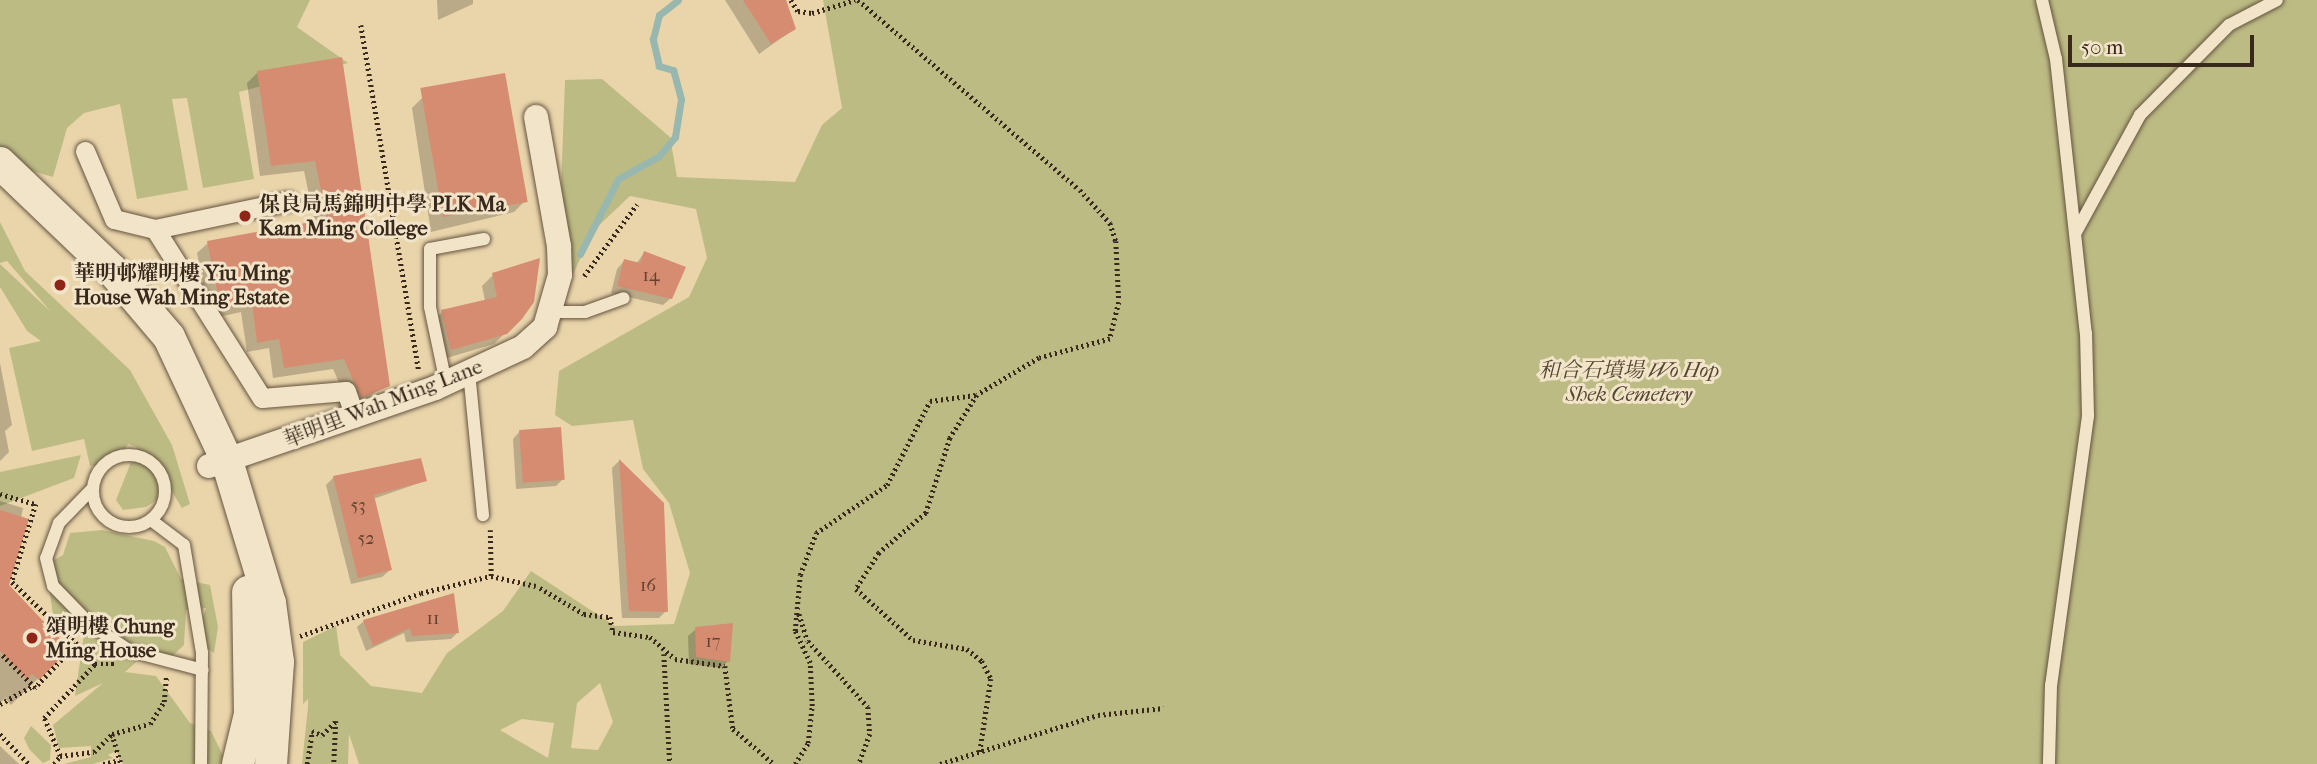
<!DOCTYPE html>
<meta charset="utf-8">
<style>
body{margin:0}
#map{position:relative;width:2317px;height:764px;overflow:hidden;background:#ead5ab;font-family:"IM FELL French Canon","Noto Serif TC",serif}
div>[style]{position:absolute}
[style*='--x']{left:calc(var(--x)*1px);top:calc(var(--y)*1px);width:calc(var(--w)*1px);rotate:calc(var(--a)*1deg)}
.green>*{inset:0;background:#bdbb84}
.shadow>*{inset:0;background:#0003}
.stream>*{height:7px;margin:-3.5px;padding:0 3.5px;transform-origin:3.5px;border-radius:3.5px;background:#98b8af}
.building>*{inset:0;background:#d68c70;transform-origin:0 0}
.path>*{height:4.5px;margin-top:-2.25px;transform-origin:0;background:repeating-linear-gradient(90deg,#39291d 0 2px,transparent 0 5.5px)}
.roads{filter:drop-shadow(0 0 2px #655440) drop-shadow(0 0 2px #655440)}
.service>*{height:12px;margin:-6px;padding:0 6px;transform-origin:6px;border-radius:6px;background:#f1e4c8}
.service>.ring{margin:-6px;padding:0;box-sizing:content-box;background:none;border:12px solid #f1e4c8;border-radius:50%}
.pedestrian>*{height:19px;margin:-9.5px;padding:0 9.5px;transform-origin:9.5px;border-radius:9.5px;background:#f1e4c8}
.minor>*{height:24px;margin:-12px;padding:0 12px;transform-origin:12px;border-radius:12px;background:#f1e4c8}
.tertiary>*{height:32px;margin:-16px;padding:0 16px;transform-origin:16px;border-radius:16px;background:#f1e4c8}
.dots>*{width:19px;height:19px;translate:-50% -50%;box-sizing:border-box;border:4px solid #f1e4c8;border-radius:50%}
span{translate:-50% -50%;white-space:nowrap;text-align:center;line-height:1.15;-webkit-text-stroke:6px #f1e4c8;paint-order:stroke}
.number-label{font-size:18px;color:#604232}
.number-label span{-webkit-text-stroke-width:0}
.poi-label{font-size:21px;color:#39291d;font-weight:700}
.left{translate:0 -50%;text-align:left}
.park-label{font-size:21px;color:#534632;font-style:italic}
.street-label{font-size:21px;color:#39291d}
.scale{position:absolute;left:2068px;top:35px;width:186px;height:32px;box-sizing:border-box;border:4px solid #39291d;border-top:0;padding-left:9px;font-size:21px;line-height:24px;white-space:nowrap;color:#39291d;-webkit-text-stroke:5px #f1e4c8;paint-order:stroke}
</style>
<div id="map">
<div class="green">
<div style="clip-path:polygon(0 0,310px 0,297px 27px,348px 63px,239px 92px,254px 179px,203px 188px,187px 98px,172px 99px,188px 190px,137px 199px,120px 104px,84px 113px,67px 128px,53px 177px,0 162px)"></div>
<div style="clip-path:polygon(evenodd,823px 0,2317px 0,2317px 764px,359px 764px,349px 734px,348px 764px,302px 764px,308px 707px,308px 699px,303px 704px,303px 642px,336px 626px,340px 655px,371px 686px,422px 693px,447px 653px,503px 611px,531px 571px,615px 626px,674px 624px,690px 573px,669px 503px,643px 469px,633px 420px,572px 426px,555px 415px,559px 371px,689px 297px,707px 258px,696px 209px,630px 196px,594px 230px,572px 276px,561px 188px,565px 80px,602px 79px,670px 137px,677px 177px,795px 182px,822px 125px,842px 108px,823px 0,600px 683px,613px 722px,598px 750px,571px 748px,577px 703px,600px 683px,823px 0,522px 719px,554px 723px,548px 758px,500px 730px,522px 719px)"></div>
<div style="clip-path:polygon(0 222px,25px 271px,130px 370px,172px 445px,190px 504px,182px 508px,171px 490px,146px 507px,123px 510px,116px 500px,137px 447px,128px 444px,117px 462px,90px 466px,84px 439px,32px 451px,9px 348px,41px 341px,27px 331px,0 287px,0 264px,51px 312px,7px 261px,0 263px)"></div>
<div style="clip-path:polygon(81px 455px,74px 478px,0 506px,0 472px)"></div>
<div style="clip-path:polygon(102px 530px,154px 541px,165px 547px,181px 579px,210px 585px,218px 627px,214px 653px,195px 641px,206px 608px,186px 610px,184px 645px,169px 659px,143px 656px,125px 672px,156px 676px,190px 723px,211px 731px,227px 764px,123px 764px,116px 751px,108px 755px,113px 758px,93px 764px,64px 764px,91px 757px,91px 746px,59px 748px,53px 725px,103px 683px,75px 696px,85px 627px,53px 615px,46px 565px,63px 555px,70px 533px)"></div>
<div style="clip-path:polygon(31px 726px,51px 745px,50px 760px,43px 763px,29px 749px,24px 738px)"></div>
</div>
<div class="shadow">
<div style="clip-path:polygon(437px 0,473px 0,473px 4px,438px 20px)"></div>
<div style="clip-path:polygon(725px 0,784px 0,794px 29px,759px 54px)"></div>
<div style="clip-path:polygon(341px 59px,388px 385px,350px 407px,333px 369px,273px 378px,269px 348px,247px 352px,241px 312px,210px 319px,197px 253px,208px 243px,315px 223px,304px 171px,260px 176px,247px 83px,258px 72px)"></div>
<div style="clip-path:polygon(423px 97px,525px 201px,514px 212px,431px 232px,412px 108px)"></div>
<div style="clip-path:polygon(644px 253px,671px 298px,663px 305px,611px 293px,617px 269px,624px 261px,636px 264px)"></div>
<div style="clip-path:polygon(493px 275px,505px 333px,494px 344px,440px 360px,431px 323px,442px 312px,485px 301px,482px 286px)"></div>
<div style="clip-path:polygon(0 363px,12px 425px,5px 431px,9px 452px,0 461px)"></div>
<div style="clip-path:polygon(520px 431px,563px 479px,556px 486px,516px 489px,513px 439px)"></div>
<div style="clip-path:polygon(619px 461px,662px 504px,666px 611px,659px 618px,622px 618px,612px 468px)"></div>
<div style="clip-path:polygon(334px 477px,425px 481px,373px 499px,390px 570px,382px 577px,351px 584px,326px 485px)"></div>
<div style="clip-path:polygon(0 501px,23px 508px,7px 585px,63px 654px,11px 705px,5px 698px,0 703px)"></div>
<div style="clip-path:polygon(364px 621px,457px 633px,451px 639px,406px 642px,404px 633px,366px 651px,357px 627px)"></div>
<div style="clip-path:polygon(696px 629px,728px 661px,721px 668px,689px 664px,688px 636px)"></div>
<div style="clip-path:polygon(0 746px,19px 764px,0 764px)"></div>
</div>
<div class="stream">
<div style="--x:580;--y:254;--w:84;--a:-63.1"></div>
<div style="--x:618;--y:179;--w:47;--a:-29.3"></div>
<div style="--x:659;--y:156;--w:25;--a:-50"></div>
<div style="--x:675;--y:137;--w:38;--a:-81"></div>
<div style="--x:681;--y:99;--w:30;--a:-105"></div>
<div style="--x:673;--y:70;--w:15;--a:-164"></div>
<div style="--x:659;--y:66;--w:28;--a:-103"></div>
<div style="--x:653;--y:39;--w:25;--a:-76"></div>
<div style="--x:659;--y:15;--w:24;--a:-38"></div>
</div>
<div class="building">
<div style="clip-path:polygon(743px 0,786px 0,796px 29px,771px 44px)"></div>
<div style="clip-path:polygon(342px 57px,390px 386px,361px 398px,344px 359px,284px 368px,279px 339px,257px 343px,252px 303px,221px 310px,207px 241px,327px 219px,315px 161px,271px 166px,257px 71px)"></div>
<div style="left:505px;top:73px;width:131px;height:86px;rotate:80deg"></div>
<div style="clip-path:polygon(644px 251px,686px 267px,672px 299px,617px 286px,624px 259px,640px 263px)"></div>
<div style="clip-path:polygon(540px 258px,534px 302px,522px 319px,507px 334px,451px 350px,441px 310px,497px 297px,492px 273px)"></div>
<div style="left:561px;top:427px;width:53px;height:42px;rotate:86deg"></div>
<div style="clip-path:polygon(421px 458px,427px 481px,374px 495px,392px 570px,358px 578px,333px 476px)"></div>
<div style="clip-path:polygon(619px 459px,664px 503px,668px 612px,629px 611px)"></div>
<div style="clip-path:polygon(0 510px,29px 519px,9px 585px,64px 643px,59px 648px,65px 654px,39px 680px,32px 674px,27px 679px,0 651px)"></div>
<div style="clip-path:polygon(454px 593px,459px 633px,412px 636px,410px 628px,373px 646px,363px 620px)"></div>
<div style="clip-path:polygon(733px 623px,730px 662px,696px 657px,695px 627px)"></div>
</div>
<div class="path">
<div style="--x:791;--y:0;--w:13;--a:58"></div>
<div style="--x:798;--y:11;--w:14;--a:8"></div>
<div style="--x:812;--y:13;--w:45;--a:-16.8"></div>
<div style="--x:858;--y:0;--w:292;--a:40.6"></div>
<div style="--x:1080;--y:190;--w:45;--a:47.7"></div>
<div style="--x:1110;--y:223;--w:19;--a:72"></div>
<div style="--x:1116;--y:241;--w:61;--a:87.2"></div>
<div style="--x:1119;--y:302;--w:38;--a:104"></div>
<div style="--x:1110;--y:339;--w:73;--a:165"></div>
<div style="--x:1039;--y:358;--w:72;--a:149.2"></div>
<div style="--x:977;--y:395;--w:51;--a:122.1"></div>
<div style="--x:950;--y:438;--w:79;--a:107.7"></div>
<div style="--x:926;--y:513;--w:62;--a:139.6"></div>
<div style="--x:879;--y:553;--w:43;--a:122.6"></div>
<div style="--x:856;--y:589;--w:76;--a:41.8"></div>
<div style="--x:913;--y:640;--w:55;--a:9.5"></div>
<div style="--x:967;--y:649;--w:19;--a:39"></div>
<div style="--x:982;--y:661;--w:20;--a:63"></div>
<div style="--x:991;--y:679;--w:74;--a:98.6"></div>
<div style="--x:361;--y:25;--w:350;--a:80.5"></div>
<div style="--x:584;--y:276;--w:89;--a:-53.6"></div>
<div style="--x:0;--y:494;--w:37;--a:16"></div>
<div style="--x:36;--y:504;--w:82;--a:107.1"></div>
<div style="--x:12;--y:582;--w:90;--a:43.6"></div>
<div style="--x:77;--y:644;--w:61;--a:133.7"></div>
<div style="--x:35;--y:688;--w:49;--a:-135"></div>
<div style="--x:491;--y:576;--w:46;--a:12.5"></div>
<div style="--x:540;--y:588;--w:51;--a:30.6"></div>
<div style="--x:584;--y:614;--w:26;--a:7"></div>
<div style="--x:610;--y:617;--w:15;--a:79"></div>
<div style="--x:613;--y:632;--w:37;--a:8"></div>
<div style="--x:650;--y:637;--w:33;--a:41"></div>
<div style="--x:675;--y:659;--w:50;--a:8"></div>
<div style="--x:725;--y:666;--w:64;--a:82.8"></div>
<div style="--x:733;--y:729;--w:54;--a:40.5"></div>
<div style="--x:799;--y:614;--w:28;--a:72"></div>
<div style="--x:808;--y:641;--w:89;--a:47.7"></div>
<div style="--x:868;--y:707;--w:27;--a:86"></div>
<div style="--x:870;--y:734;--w:32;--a:110"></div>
<div style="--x:300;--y:636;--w:128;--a:-19.6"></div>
<div style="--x:421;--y:593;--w:72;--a:-13.7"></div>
<div style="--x:491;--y:576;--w:46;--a:-91.2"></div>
<div style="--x:664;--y:654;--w:110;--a:86.9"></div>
<div style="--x:95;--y:664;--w:22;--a:0"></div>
<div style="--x:0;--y:704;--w:38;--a:-29"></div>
<div style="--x:0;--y:734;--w:42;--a:46"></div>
<div style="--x:112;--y:734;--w:31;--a:73"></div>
<div style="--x:60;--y:756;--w:34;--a:-7"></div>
<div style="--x:94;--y:752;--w:25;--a:-45"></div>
<div style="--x:112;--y:734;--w:39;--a:-15"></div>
<div style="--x:150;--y:724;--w:26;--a:-58"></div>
<div style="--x:164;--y:702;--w:25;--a:-85"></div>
<div style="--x:54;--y:764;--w:10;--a:-53"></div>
<div style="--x:60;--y:756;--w:41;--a:-112.8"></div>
<div style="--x:44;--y:718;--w:74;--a:-46.6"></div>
<div style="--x:95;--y:664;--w:27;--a:-132"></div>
<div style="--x:103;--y:764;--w:17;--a:-13"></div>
<div style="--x:307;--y:764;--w:33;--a:-81"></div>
<div style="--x:312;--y:731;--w:11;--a:22"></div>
<div style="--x:322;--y:735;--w:20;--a:-45"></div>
<div style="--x:336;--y:721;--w:43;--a:92.7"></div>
<div style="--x:795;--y:764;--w:25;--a:-58"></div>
<div style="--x:808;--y:743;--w:37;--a:-84"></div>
<div style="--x:812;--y:706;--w:43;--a:-92.7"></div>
<div style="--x:810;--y:663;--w:35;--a:-115"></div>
<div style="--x:795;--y:631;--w:56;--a:-84.9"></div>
<div style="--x:800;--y:575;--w:45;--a:-69.1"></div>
<div style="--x:816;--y:533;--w:86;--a:-34.1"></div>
<div style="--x:887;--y:485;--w:94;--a:-62.9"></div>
<div style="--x:930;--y:401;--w:46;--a:-7.4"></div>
<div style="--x:940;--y:764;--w:165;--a:-17.2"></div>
<div style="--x:1098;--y:715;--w:66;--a:-6.1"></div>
</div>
<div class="roads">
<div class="service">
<div style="--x:2042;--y:0;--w:61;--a:76.7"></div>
<div style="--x:2056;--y:59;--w:276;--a:83.8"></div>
<div style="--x:2086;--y:333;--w:83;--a:88.6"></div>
<div style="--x:2088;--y:416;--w:272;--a:97.8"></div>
<div style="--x:2051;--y:685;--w:79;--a:91.5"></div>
<div style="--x:2076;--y:232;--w:133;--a:-61.3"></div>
<div style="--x:2140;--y:115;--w:127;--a:-45.3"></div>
<div style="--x:2229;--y:25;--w:54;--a:-27.5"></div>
<div style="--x:551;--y:312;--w:34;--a:0"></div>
<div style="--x:585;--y:312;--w:41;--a:-19.7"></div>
<div style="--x:469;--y:372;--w:144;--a:84.4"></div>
<div style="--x:446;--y:383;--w:78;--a:-101.9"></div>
<div style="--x:430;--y:307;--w:58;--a:-90"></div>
<div style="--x:430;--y:249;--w:55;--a:-10.5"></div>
<div class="ring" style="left:93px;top:455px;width:60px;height:60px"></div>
<div style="--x:93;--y:488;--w:49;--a:134.2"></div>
<div style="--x:59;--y:523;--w:37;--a:110"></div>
<div style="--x:46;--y:558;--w:29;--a:76"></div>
<div style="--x:53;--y:586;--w:54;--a:45.7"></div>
<div style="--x:91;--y:625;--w:47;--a:33.7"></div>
<div style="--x:130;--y:651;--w:75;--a:14.6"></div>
<div style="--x:151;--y:520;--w:41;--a:37.1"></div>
<div style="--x:184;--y:545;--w:109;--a:80.5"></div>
<div style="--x:202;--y:653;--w:111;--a:90.5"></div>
</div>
<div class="pedestrian">
<div style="--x:85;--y:151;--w:74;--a:66.9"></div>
<div style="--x:114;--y:219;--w:42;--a:13.7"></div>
<div style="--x:155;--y:229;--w:136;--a:-11.9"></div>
<div style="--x:155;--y:229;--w:200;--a:57.7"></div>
<div style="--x:262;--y:398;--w:84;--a:-4.8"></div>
<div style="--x:346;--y:391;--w:28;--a:71"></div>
</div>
<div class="minor">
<div style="--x:209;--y:466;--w:239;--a:-19"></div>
<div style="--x:435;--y:388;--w:97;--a:-25"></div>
<div style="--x:523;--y:347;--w:30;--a:-42"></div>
<div style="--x:545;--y:327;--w:54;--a:-73.9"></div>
<div style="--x:560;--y:275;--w:29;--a:-92"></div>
<div style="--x:559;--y:246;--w:131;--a:-100.1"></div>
</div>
<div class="tertiary">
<div style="--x:0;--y:163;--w:155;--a:43.7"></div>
<div style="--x:112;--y:270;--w:88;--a:49.6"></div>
<div style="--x:169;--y:337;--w:137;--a:64.9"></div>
<div style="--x:227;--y:461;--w:148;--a:73.2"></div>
<div style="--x:270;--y:603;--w:60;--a:82.3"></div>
<div style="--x:278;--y:662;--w:102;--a:93.9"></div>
<div style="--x:238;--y:764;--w:51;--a:-76.5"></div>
<div style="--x:250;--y:714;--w:122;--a:-90.9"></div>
</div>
</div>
<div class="dots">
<div style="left:245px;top:216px;background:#8f2418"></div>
<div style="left:60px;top:285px;background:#8f2418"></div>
<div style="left:32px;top:638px;background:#8f2418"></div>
</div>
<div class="number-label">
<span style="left:651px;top:276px">14</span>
<span style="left:358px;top:506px">53</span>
<span style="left:366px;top:539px">52</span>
<span style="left:648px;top:586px">16</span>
<span style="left:433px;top:619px">11</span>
<span style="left:713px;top:642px">17</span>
</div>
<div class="poi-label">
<span class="left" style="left:259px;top:216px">保良局馬錦明中學 PLK Ma<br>Kam Ming College</span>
<span class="left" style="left:74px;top:285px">華明邨耀明樓 Yiu Ming<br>House Wah Ming Estate</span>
<span class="left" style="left:46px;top:638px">頌明樓 Chung<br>Ming House</span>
</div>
<div class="park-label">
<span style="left:1629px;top:382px">和合石墳場 Wo Hop<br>Shek Cemetery</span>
</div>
<div class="street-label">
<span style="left:383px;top:403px;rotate:-21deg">華明里 Wah Ming Lane</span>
</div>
<div class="scale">50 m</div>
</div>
